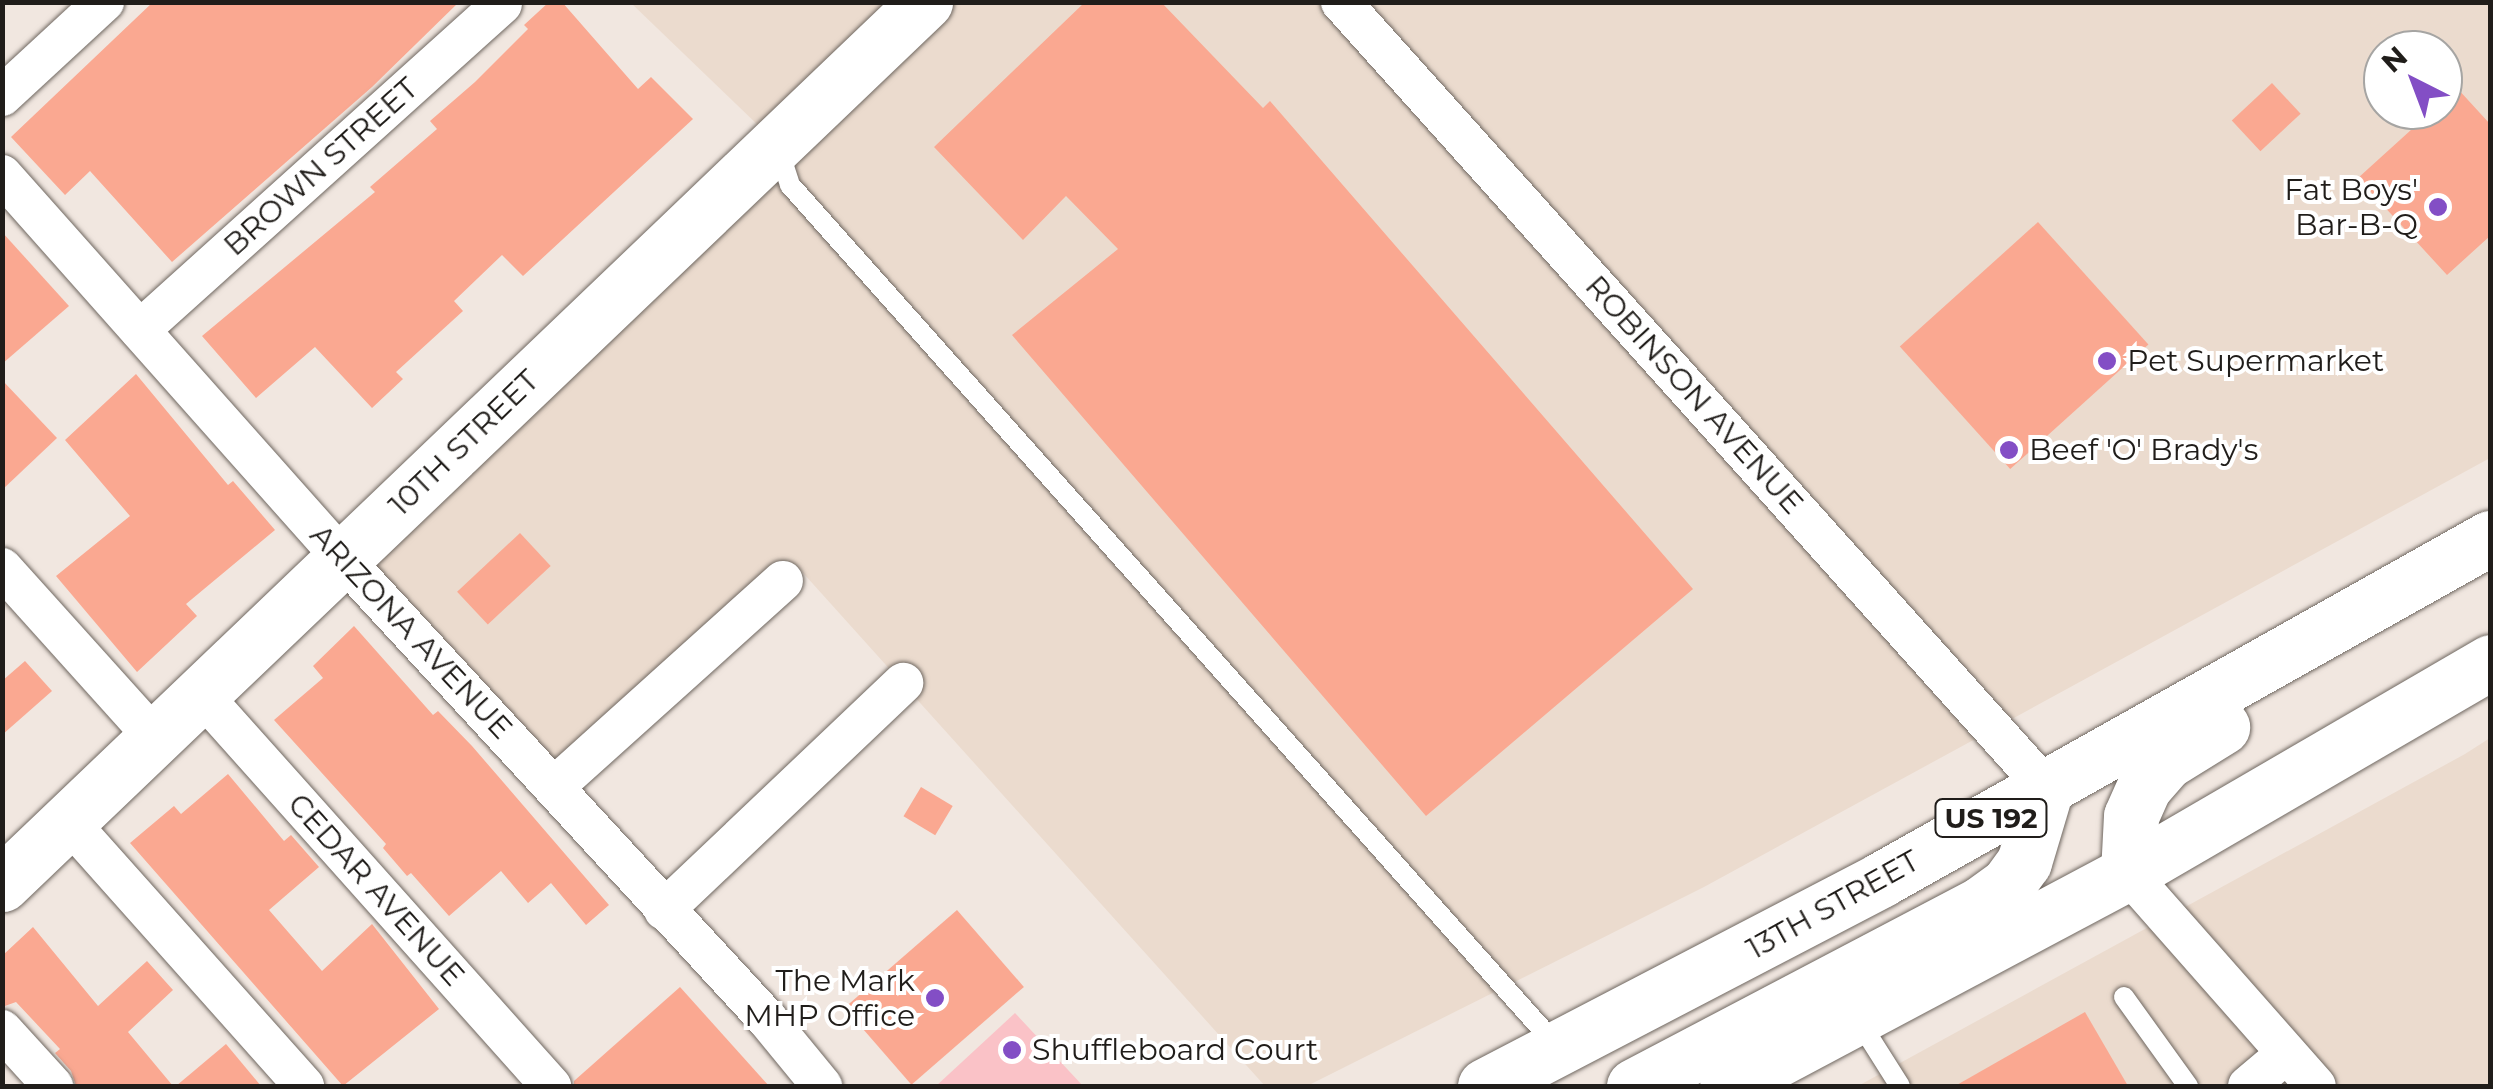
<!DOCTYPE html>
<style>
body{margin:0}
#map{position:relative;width:2493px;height:1089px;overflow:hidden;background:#f1e7e0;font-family:Montserrat,sans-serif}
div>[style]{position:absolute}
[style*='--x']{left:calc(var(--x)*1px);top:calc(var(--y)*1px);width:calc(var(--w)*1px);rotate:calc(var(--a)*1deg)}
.built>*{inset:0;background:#ebdbce}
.green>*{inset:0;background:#fac2c7}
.building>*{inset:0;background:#faa891;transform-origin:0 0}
.roads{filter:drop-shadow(0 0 2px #6f6760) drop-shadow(0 0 2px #6f6760)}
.lane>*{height:20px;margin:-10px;padding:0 10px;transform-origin:10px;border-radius:10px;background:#fff}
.street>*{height:40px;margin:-20px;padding:0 20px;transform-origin:20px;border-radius:20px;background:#fff}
.secondary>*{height:55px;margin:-27.5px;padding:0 27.5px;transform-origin:27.5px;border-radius:27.5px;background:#fff}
.highway>*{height:55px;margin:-27.5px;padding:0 27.5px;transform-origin:27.5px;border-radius:27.5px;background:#fff}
.dots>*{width:28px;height:28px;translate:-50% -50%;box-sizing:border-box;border:5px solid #fff;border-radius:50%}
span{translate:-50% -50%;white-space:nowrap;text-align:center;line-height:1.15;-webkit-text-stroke:8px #fff;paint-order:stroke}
.shield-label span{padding:2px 8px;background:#fff;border:2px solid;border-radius:8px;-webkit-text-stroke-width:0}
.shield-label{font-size:28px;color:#201d1a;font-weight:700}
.street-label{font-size:30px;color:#201d1a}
.poi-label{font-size:30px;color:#201d1a}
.right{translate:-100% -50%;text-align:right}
.left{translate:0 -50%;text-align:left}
.frame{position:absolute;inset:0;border:5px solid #201d1a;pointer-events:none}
.north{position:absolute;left:2363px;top:30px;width:100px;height:100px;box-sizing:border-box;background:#fff;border:2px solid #a6a5a3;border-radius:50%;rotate:318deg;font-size:28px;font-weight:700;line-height:40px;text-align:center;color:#201d1a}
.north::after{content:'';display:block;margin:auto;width:35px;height:45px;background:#834ec5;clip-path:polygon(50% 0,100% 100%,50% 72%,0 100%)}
</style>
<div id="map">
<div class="built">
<div style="clip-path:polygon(631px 3px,894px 3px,762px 129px)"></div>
<div style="clip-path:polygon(evenodd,956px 3px,2490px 3px,2490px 458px,1704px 887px,1307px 1086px,1265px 1086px,795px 564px,550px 777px,368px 564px,956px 3px,2383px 50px,2443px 50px,2443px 110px,2383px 110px,2383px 50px)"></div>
<div style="clip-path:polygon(2490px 738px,2490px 1086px,1858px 1086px,2465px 754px)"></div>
</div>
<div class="green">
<div style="clip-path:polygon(1015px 1013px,1083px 1086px,936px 1086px)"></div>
</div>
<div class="building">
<div style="clip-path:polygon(153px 2px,459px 2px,372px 87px,172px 262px,90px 171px,65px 195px,11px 137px)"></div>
<div style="clip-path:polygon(549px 2px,562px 2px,638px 89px,651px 77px,693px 119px,523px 276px,502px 255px,454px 301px,463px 311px,396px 372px,403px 379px,372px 408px,315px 347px,256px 398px,202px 336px,375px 192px,370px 187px,437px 129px,430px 121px,475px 82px,528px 29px,524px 25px)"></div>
<div style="clip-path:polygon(1085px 2px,1161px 2px,1263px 108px,1270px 101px,1693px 589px,1426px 816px,1012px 335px,1118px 249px,1066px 196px,1023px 240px,934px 147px)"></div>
<div style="left:2272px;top:83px;width:42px;height:55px;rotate:47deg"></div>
<div style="clip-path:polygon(2457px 88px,2490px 124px,2490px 236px,2447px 275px,2358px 178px,2433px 110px,2443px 110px,2443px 101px)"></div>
<div style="left:2038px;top:222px;width:165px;height:186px;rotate:48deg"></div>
<div style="clip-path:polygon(2px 232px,69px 306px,2px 364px)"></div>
<div style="clip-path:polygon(136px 374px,228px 485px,233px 481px,275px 530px,186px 604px,197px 616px,137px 672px,56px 576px,130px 516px,65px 440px)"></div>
<div style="clip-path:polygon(2px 380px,57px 438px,2px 490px)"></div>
<div style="left:520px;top:533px;width:45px;height:86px;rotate:47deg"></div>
<div style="clip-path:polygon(354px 626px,433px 715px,438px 711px,472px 746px,609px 905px,586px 925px,551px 883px,528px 903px,501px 871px,449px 916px,411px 873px,407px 876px,383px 848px,386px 844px,274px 720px,323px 678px,313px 666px)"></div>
<div style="clip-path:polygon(25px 661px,52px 691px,2px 735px,2px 681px)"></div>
<div style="clip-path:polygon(228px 774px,284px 841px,291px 835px,319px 867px,269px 910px,322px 971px,372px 924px,439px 1009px,343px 1086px,130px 843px,174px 806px,181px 814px)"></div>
<div style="left:921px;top:787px;width:37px;height:34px;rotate:31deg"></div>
<div style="left:957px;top:910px;width:102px;height:149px;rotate:49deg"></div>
<div style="clip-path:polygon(33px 927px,98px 1006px,147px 961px,173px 990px,128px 1032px,173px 1086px,76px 1086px,71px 1071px,55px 1053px,60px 1049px,16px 1002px,2px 1007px,2px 956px)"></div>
<div style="clip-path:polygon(680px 987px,769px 1086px,574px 1086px,574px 1081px)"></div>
<div style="clip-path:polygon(2085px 1012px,2128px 1086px,1955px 1086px)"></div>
<div style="clip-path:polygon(226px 1044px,261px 1086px,176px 1086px)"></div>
</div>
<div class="roads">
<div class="lane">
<div style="--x:779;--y:151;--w:36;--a:72"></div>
<div style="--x:790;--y:185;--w:1150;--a:48.31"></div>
<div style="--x:2124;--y:997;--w:110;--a:54.3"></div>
<div style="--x:1857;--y:1018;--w:80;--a:57.7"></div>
</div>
<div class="street">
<div style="--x:1341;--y:2;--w:1056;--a:48.11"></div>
<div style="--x:2;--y:96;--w:139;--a:-42.7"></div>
<div style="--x:2;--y:175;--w:514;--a:48.39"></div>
<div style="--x:343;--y:559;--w:626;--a:47.33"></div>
<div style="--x:767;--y:1019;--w:87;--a:50.6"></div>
<div style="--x:140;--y:330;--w:487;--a:-42"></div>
<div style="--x:2;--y:568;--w:229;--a:48"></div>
<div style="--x:201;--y:694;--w:526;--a:48.24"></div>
<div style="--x:554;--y:787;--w:308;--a:-42"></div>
<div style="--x:68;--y:821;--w:355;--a:48.3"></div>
<div style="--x:2128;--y:873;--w:284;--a:48.6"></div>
<div style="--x:664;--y:910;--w:330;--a:-43.5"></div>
<div style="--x:2;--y:1030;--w:76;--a:47.7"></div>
<div style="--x:2248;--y:1086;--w:50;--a:-40.1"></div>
</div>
<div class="secondary">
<div style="--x:2;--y:884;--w:1277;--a:-43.7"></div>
</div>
<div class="highway">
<div style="--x:2128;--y:873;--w:57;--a:-87"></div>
<div style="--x:2131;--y:816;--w:32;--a:-66"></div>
<div style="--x:2144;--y:787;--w:35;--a:-49"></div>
<div style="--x:2167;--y:761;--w:65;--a:-31.7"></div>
<div style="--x:1485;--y:1086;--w:448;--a:-27.5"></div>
<div style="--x:1882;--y:879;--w:697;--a:-29.29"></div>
<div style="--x:1634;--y:1086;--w:393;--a:-27.7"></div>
<div style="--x:1982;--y:903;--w:32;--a:-36"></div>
<div style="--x:2008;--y:884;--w:27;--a:-54"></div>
<div style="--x:2024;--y:862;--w:77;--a:-73.4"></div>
<div style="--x:1727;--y:1086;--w:454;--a:-28"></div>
<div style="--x:2128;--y:873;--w:419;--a:-30.2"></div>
</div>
</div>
<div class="dots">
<div style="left:2438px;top:207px;background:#834ec5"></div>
<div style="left:2107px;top:361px;background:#834ec5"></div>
<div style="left:2009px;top:450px;background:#834ec5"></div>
<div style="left:935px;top:998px;background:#834ec5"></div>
<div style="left:1012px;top:1050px;background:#834ec5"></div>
</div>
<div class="shield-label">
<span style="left:1991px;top:818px">US 192</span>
</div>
<div class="street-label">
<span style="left:321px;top:167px;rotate:-42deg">BROWN STREET</span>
<span style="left:1694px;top:395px;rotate:48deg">ROBINSON AVENUE</span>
<span style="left:464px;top:443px;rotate:-44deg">10TH STREET</span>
<span style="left:411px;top:632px;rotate:47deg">ARIZONA AVENUE</span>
<span style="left:376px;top:890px;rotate:48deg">CEDAR AVENUE</span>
<span style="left:1833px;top:905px;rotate:-29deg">13TH STREET</span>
</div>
<div class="poi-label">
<span class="right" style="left:2418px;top:207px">Fat Boys'<br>Bar-B-Q</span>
<span class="left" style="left:2127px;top:361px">Pet Supermarket</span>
<span class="left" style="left:2029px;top:450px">Beef 'O' Brady's</span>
<span class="right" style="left:915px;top:998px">The Mark<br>MHP Office</span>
<span class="left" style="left:1032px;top:1050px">Shuffleboard Court</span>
</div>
<div class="frame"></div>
<div class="north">N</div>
</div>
